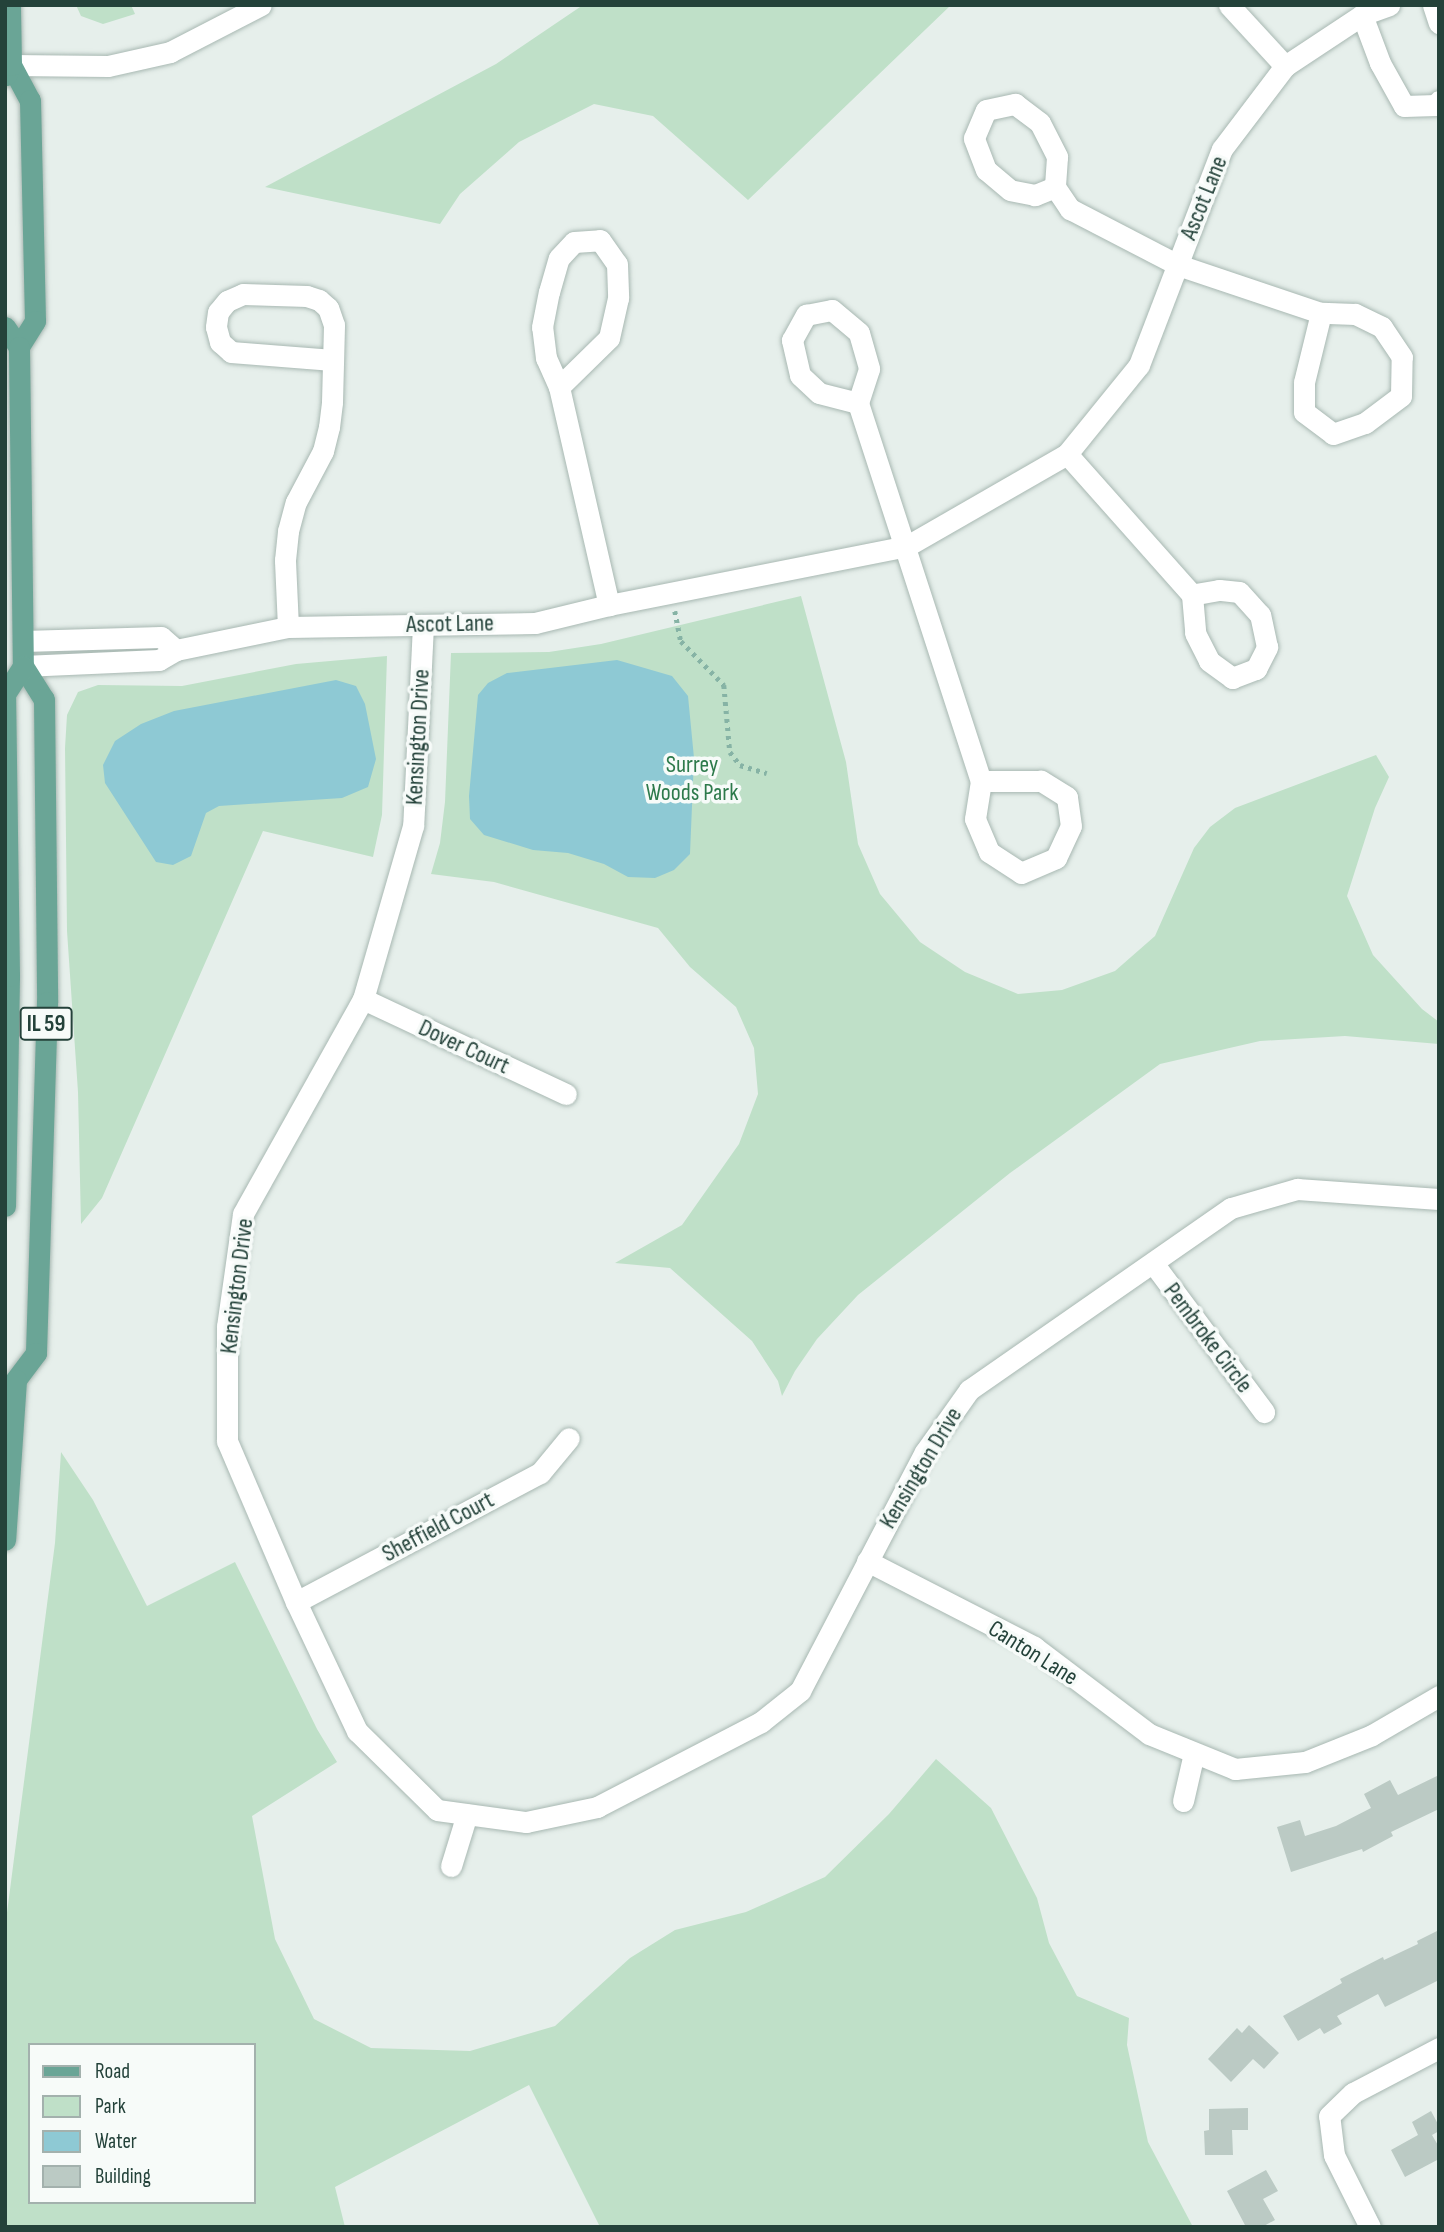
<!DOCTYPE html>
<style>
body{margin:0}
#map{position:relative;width:1444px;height:2232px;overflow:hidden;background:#e6efeb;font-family:"Sofia Sans Condensed",sans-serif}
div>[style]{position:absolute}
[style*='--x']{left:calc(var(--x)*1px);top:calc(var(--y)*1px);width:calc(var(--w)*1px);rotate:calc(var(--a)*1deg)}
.green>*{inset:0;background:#bfe0c8}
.water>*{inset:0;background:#8ec9d4}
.building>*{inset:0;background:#bbcac4}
.path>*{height:4.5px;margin-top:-2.25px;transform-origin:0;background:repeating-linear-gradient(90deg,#86b3a5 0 3.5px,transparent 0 8.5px)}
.roads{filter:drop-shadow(0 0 2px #a8b8b2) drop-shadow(0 0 2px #a8b8b2)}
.minor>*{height:21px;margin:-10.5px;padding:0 10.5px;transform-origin:10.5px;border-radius:10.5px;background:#fff}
.major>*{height:21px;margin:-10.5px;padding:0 10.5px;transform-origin:10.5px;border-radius:10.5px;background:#6aa596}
span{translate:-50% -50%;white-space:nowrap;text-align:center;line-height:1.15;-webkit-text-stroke:7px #f7fbf9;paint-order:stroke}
.shield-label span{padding:2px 5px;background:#f7fbf9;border:2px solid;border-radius:5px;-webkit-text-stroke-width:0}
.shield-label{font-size:23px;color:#24423a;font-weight:700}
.street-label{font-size:24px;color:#24423a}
.park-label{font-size:24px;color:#2d7a4b}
.frame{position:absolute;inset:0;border:7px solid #24423a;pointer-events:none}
.legend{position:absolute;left:28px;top:2043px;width:228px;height:161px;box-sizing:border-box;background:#f7fbf9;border:2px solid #a3b1ad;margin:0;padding:9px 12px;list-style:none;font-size:21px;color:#24423a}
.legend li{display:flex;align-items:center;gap:14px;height:35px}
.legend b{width:35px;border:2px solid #a3b1ad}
</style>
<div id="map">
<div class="green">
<div style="clip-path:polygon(76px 5px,131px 5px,135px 14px,103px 24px,81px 16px)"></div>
<div style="clip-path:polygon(583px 5px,951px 5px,748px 200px,653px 116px,594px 104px,519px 142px,460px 194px,440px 224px,265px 187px,496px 64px)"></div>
<div style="clip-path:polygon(801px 596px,846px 762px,858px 844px,880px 894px,920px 942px,965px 972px,1018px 994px,1062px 990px,1115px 971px,1155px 936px,1194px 848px,1210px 827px,1235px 808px,1376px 755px,1389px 777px,1375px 808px,1347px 896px,1373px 955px,1422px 1009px,1439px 1022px,1439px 1044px,1345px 1036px,1260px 1041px,1160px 1064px,1010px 1173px,858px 1295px,817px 1339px,795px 1371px,782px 1396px,778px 1381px,752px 1341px,670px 1268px,615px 1263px,682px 1225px,739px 1144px,758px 1094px,754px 1048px,736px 1007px,690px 967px,658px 928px,494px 882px,431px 874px,440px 843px,445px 802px,451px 653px,549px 652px,601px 644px)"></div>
<div style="clip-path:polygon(387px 656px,382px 815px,373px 857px,263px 831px,102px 1198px,81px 1224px,78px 1092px,67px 931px,65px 748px,67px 715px,78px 692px,98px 685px,182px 686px,296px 664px)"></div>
<div style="clip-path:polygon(evenodd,61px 1452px,93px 1500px,147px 1606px,235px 1562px,317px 1729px,337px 1762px,252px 1816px,275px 1939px,314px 2019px,371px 2048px,470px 2051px,555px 2026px,630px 1958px,675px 1930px,746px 1912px,825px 1877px,889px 1814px,936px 1759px,991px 1808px,1037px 1898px,1049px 1943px,1077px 1996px,1129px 2018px,1127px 2045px,1148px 2142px,1193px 2227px,600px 2227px,529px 2085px,335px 2187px,345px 2227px,5px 2227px,5px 1928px,55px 1543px,61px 1452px,30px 2045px,254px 2045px,254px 2202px,30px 2202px,30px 2045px)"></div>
</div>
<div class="water">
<div style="clip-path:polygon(617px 660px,672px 676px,688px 696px,694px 758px,690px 854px,674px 870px,655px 878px,628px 877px,604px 864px,568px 853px,533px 850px,484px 835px,470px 819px,469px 796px,478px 695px,488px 683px,507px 673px)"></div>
<div style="clip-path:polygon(336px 680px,356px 686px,365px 704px,376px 759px,368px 787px,342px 798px,219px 806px,206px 813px,191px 856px,173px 865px,156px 862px,105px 783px,103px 765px,115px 741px,141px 724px,174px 711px)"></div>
</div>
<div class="building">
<div style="clip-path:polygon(1439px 1775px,1439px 1809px,1391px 1832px,1393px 1836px,1363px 1852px,1362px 1849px,1291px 1872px,1277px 1827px,1300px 1820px,1305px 1836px,1336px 1826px,1371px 1808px,1364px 1794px,1390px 1780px,1398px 1795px)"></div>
<div style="clip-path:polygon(1439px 1930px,1439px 1980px,1385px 2007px,1378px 1994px,1337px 2016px,1342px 2024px,1324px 2034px,1320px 2028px,1298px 2041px,1283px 2016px,1342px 1983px,1340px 1979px,1383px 1957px,1384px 1960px,1418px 1944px,1417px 1941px)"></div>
<div style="clip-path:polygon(1249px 2025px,1279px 2053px,1264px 2069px,1253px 2059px,1231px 2082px,1208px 2059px,1237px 2028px,1242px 2033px)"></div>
<div style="clip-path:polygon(1248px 2108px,1248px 2130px,1232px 2130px,1233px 2155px,1205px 2155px,1204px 2131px,1209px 2130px,1209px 2109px)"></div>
<div style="clip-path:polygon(1431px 2111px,1439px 2126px,1439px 2131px,1432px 2135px,1439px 2147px,1439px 2159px,1405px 2177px,1391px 2150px,1418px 2135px,1412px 2122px)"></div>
<div style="clip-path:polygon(1266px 2170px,1278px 2191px,1263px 2199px,1275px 2220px,1262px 2227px,1246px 2227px,1227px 2191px)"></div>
</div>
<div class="path">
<div style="--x:675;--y:611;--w:31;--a:79"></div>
<div style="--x:681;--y:641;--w:62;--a:45.7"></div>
<div style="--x:724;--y:685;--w:67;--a:84.9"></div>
<div style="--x:730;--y:752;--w:16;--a:52"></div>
<div style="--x:740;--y:765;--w:28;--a:17"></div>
</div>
<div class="roads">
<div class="minor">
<div style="--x:1229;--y:5;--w:83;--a:47.4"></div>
<div style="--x:1433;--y:5;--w:19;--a:72"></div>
<div style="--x:1362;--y:15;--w:51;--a:69.4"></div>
<div style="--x:1380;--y:63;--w:49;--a:60.8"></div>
<div style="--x:1404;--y:106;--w:32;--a:-2"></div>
<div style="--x:1436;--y:105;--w:5;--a:-53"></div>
<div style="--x:11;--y:65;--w:97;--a:0.6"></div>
<div style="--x:108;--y:66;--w:64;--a:-12.7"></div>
<div style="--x:170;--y:52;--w:102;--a:-27.3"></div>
<div style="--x:1055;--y:187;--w:22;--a:158"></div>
<div style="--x:1035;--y:195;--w:25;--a:-169"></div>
<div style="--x:1010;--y:190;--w:31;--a:-140"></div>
<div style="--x:986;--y:170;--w:34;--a:-111"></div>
<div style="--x:974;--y:138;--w:30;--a:-67"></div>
<div style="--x:986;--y:110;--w:30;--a:-12"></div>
<div style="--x:1015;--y:104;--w:31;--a:37"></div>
<div style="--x:1040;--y:123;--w:38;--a:63"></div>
<div style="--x:1057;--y:157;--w:30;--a:94"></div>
<div style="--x:1055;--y:187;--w:27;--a:56"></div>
<div style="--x:1070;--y:209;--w:122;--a:27.4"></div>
<div style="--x:1178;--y:265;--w:151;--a:18.6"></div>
<div style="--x:1321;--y:313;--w:71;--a:103.8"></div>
<div style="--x:1304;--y:382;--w:30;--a:90"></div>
<div style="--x:1304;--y:412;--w:36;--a:37"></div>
<div style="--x:1333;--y:434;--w:34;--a:-19"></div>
<div style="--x:1365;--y:423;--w:45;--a:-36.9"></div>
<div style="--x:1401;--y:396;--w:39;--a:-89"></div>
<div style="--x:1402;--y:357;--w:36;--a:-124"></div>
<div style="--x:1382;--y:327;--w:30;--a:-154"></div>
<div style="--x:1355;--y:314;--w:34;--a:-178"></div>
<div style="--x:559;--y:387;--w:32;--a:-114"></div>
<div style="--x:546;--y:358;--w:31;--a:-97"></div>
<div style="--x:542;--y:327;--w:36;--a:-79"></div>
<div style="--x:549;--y:292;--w:35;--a:-74"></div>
<div style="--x:559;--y:258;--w:22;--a:-47"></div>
<div style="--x:574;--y:242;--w:26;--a:-4"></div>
<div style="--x:600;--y:240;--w:29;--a:55"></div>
<div style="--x:617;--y:264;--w:34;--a:88"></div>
<div style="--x:618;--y:298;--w:41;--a:102.7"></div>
<div style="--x:609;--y:338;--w:70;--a:135.6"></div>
<div style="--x:559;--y:387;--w:224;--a:77.1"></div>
<div style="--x:858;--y:403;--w:40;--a:-165.6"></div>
<div style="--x:819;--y:393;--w:26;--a:-137"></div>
<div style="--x:800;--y:375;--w:36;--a:-103"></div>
<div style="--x:792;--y:340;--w:29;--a:-61"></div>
<div style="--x:806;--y:315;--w:26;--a:-11"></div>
<div style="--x:832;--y:310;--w:35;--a:40"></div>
<div style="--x:859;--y:333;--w:37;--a:74"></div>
<div style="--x:869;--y:369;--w:36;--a:108"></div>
<div style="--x:858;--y:403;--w:398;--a:72"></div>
<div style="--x:981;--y:781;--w:38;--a:99"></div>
<div style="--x:975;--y:819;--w:36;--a:67"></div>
<div style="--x:989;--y:852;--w:38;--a:33"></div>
<div style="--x:1021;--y:873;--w:38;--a:-23"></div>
<div style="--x:1056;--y:858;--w:35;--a:-65"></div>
<div style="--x:1071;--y:826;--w:29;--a:-98"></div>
<div style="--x:1067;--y:797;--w:31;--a:-148"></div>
<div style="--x:1041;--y:781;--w:60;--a:180"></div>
<div style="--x:1067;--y:454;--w:188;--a:48.4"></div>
<div style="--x:1192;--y:595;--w:38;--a:85"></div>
<div style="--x:1195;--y:633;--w:31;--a:63"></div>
<div style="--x:1209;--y:661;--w:29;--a:36"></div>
<div style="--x:1232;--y:678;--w:26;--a:-21"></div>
<div style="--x:1256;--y:669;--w:25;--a:-63"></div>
<div style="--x:1267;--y:647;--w:33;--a:-102"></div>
<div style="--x:1260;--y:615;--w:31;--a:-132"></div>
<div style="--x:1239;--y:592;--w:20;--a:-174"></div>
<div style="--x:1219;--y:590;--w:27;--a:170"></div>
<div style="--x:423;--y:625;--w:201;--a:92.8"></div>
<div style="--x:413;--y:826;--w:180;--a:106.1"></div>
<div style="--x:363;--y:999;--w:246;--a:119.2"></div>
<div style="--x:243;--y:1214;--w:113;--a:98.1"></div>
<div style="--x:227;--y:1326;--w:115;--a:90"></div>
<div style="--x:227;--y:1441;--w:175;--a:66.8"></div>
<div style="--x:296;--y:1602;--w:143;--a:64.7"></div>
<div style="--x:357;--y:1731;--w:112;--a:44.6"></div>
<div style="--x:437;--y:1810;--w:90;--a:7.7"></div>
<div style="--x:526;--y:1822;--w:73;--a:-11.9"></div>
<div style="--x:597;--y:1807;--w:185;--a:-27.4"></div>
<div style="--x:761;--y:1722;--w:50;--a:-38.5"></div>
<div style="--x:800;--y:1691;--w:270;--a:-62.4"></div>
<div style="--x:925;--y:1452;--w:76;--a:-54.6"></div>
<div style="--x:969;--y:1390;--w:319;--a:-34.8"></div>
<div style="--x:1231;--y:1208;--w:69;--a:-16.1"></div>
<div style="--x:1297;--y:1189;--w:142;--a:4"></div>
<div style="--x:288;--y:627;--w:67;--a:-92.6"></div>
<div style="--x:285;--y:560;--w:29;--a:-84"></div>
<div style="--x:288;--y:531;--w:30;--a:-75"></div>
<div style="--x:296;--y:502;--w:58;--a:-62.1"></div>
<div style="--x:323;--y:451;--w:25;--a:-76"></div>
<div style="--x:329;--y:427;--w:25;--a:-83"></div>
<div style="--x:332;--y:402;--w:77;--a:-88.5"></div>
<div style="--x:334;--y:325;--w:18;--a:-109"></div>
<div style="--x:328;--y:308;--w:12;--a:-138"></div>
<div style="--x:319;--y:300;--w:13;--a:-162"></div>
<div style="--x:307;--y:296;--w:64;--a:-178.2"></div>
<div style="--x:243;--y:294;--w:17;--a:156"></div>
<div style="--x:227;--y:301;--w:14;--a:129"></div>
<div style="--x:218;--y:312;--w:15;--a:98"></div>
<div style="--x:216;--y:327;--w:16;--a:75"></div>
<div style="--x:220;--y:342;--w:15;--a:42"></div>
<div style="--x:231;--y:352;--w:102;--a:4.5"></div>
<div style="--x:23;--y:641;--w:138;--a:-1.7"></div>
<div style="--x:161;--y:637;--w:20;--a:41"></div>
<div style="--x:23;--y:666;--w:136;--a:-2.5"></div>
<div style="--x:159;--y:660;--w:20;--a:-30"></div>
<div style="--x:176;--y:650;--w:114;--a:-11.6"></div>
<div style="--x:288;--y:627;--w:247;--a:-0.9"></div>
<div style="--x:535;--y:623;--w:76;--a:-13.7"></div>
<div style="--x:609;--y:605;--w:304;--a:-11.2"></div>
<div style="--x:907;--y:546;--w:185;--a:-29.9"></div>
<div style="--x:1067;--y:454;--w:114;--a:-51"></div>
<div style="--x:1139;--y:365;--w:231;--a:-69"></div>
<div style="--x:1222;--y:149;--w:104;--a:-52.8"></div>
<div style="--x:1285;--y:66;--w:92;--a:-33.5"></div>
<div style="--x:1362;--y:15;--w:29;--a:-20"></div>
<div style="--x:363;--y:999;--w:224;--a:25.1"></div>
<div style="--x:1153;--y:1263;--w:186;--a:53.3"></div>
<div style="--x:867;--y:1561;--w:188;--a:27.2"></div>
<div style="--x:1034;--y:1647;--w:144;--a:37.1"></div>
<div style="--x:1149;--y:1734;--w:93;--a:22.1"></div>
<div style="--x:1235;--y:1769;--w:70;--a:-5.7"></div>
<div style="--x:1305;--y:1762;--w:72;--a:-21.9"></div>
<div style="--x:1372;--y:1735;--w:78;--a:-30.2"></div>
<div style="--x:296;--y:1602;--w:276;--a:-27.9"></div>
<div style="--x:540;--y:1473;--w:45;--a:-50.4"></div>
<div style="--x:1183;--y:1801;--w:49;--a:-77.1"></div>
<div style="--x:451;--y:1866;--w:54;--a:-72.9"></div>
<div style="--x:1370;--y:2227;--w:80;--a:-116.6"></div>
<div style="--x:1334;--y:2155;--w:39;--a:-97"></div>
<div style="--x:1329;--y:2116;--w:33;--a:-44"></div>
<div style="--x:1353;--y:2093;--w:97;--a:-27.6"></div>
</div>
<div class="major">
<div style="--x:11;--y:65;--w:40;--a:62"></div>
<div style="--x:30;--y:100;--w:221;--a:88.7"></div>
<div style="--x:35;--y:321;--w:31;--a:122"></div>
<div style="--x:6;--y:75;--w:11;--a:-63"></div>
<div style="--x:11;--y:65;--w:60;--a:-91"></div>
<div style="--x:5;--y:327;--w:24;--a:55"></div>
<div style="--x:19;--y:347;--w:319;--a:89.3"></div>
<div style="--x:23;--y:666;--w:39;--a:58"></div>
<div style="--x:44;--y:699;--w:303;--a:89.4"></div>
<div style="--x:47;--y:1002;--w:351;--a:91.8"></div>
<div style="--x:36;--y:1353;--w:34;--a:127"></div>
<div style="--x:16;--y:1380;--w:160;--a:93.9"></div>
<div style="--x:5;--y:1206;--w:230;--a:-89"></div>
<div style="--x:9;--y:976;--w:282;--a:-90.8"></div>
<div style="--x:5;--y:694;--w:33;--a:-57"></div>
</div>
</div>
<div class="shield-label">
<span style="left:46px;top:1024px">IL 59</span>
</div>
<div class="street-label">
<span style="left:1204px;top:198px;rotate:-68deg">Ascot Lane</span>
<span style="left:450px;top:624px;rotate:-1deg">Ascot Lane</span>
<span style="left:418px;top:737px;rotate:-87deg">Kensington Drive</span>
<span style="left:464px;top:1047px;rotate:25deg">Dover Court</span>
<span style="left:237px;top:1286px;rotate:-83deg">Kensington Drive</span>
<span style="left:1208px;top:1338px;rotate:53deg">Pembroke Circle</span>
<span style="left:921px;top:1468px;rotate:-59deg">Kensington Drive</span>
<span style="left:438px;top:1527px;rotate:-28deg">Sheffield Court</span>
<span style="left:1033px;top:1653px;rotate:32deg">Canton Lane</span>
</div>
<div class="park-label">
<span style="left:692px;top:779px">Surrey<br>Woods Park</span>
</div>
<div class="frame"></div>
<ul class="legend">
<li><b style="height:9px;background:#6aa596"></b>Road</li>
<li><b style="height:19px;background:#bfe0c8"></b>Park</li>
<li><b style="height:19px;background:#8ec9d4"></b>Water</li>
<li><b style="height:19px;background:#bbcac4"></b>Building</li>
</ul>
</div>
